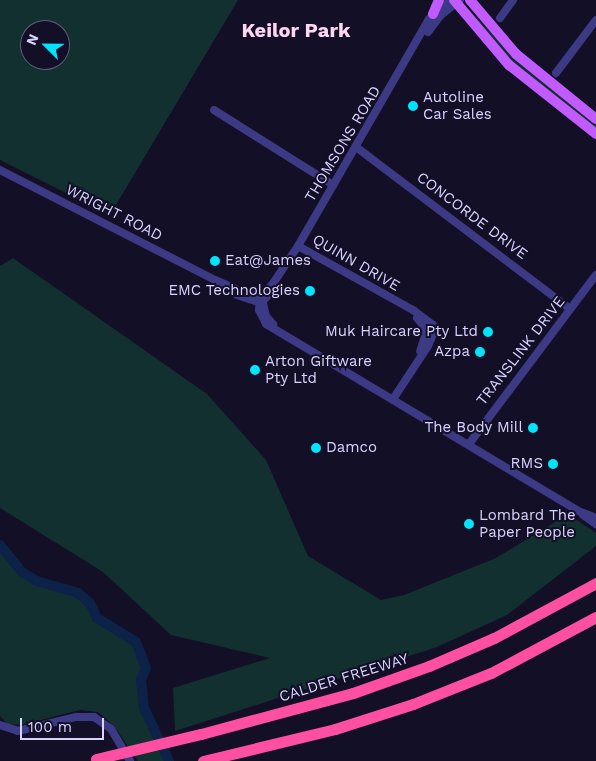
<!DOCTYPE html>
<style>
body{margin:0}
#map{position:relative;width:596px;height:761px;overflow:hidden;background:#130f26;font-family:"Work Sans",sans-serif}
div>[style]{position:absolute}
[style*='--x']{left:calc(var(--x)*1px);top:calc(var(--y)*1px);width:calc(var(--w)*1px);rotate:calc(var(--a)*1deg)}
.green>*{inset:0;background:#12302f}
.river>*{height:10px;margin:-5px;padding:0 5px;transform-origin:5px;border-radius:5px;background:#0c2248}
.minor>*{height:8px;margin:-4px;padding:0 4px;transform-origin:4px;border-radius:4px;background:#3d3a85}
.major>*{height:10px;margin:-5px;padding:0 5px;transform-origin:5px;border-radius:5px;background:#c25bff}
.highway>*{height:11px;margin:-5.5px;padding:0 5.5px;transform-origin:5.5px;border-radius:5.5px;background:#ff4fa3}
.highway-bridge>*{height:11px;margin:-5.5px;padding:0 5.5px;transform-origin:5.5px;border-radius:5.5px;background:#ff4fa3}
.dots>*{width:14px;height:14px;translate:-50% -50%;box-sizing:border-box;border:2px solid #130f26;border-radius:50%}
span{translate:-50% -50%;white-space:nowrap;text-align:center;line-height:1.15;-webkit-text-stroke:4px #130f26;paint-order:stroke}
.poi-label{font-size:15px;color:#d9d4ff}
.left{translate:0 -50%;text-align:left}
.right{translate:-100% -50%;text-align:right}
.street-label{font-size:15px;color:#d9d4ff}
.district-label{font-size:20px;color:#ffd6f0;font-weight:700}
.north{position:absolute;left:20px;top:20px;width:50px;height:50px;box-sizing:border-box;background:#130f26;border:1px solid #625e7d;border-radius:50%;rotate:293deg;font-size:14px;font-weight:700;line-height:20px;text-align:center;color:#d9d4ff}
.north::after{content:'';display:block;margin:auto;width:18px;height:22px;background:#00e5ff;clip-path:polygon(50% 0,100% 100%,50% 72%,0 100%)}
.scale{position:absolute;left:20px;top:718px;width:84px;height:22px;box-sizing:border-box;border:2px solid #d9d4ff;border-top:0;padding-left:6px;font-size:15px;line-height:18px;white-space:nowrap;color:#d9d4ff;-webkit-text-stroke:4px #130f26;paint-order:stroke}
</style>
<div id="map">
<div class="green">
<div style="clip-path:polygon(evenodd,0 0,238px 0,110px 215px,0 160px,0 0,30px 30px,60px 30px,60px 60px,30px 60px,30px 30px)"></div>
<div style="clip-path:polygon(462px 3px,521px 63px,596px 123px,596px 131px,514px 65px)"></div>
<div style="clip-path:polygon(13px 258px,207px 394px,266px 460px,308px 556px,381px 600px,404px 595px,496px 558px,568px 514px,596px 533px,596px 546px,507px 615px,437px 647px,175px 731px,173px 688px,270px 658px,171px 635px,103px 572px,0 508px,0 266px)"></div>
<div style="clip-path:polygon(0 545px,22px 572px,37px 581px,78px 593px,90px 603px,97px 618px,136px 642px,146px 668px,141px 680px,144px 708px,169px 761px,138px 761px,114px 726px,98px 712px,80px 710px,21px 725px,7px 724px,0 716px)"></div>
</div>
<div class="river">
<div style="--x:0;--y:545;--w:35;--a:51"></div>
<div style="--x:22;--y:572;--w:17;--a:31"></div>
<div style="--x:37;--y:581;--w:43;--a:16.3"></div>
<div style="--x:78;--y:593;--w:16;--a:40"></div>
<div style="--x:90;--y:603;--w:17;--a:65"></div>
<div style="--x:97;--y:618;--w:46;--a:31.6"></div>
<div style="--x:136;--y:642;--w:28;--a:69"></div>
<div style="--x:146;--y:668;--w:13;--a:113"></div>
<div style="--x:141;--y:680;--w:28;--a:84"></div>
<div style="--x:144;--y:708;--w:59;--a:64.7"></div>
</div>
<div class="minor">
<div style="--x:500;--y:18;--w:22;--a:-54"></div>
<div style="--x:428;--y:32;--w:20;--a:-53"></div>
<div style="--x:440;--y:16;--w:26;--a:-39"></div>
<div style="--x:556;--y:73;--w:66;--a:-53"></div>
<div style="--x:214;--y:110;--w:141;--a:32.2"></div>
<div style="--x:356;--y:147;--w:268;--a:37.1"></div>
<div style="--x:0;--y:170;--w:242;--a:27.1"></div>
<div style="--x:215;--y:280;--w:38;--a:23"></div>
<div style="--x:250;--y:295;--w:12;--a:0"></div>
<div style="--x:262;--y:295;--w:14;--a:-45"></div>
<div style="--x:272;--y:285;--w:47;--a:-56.3"></div>
<div style="--x:298;--y:246;--w:262;--a:-60"></div>
<div style="--x:429;--y:19;--w:28;--a:-42"></div>
<div style="--x:298;--y:246;--w:132;--a:29.1"></div>
<div style="--x:413;--y:310;--w:25;--a:37"></div>
<div style="--x:433;--y:325;--w:7;--a:82"></div>
<div style="--x:434;--y:332;--w:15;--a:113"></div>
<div style="--x:428;--y:346;--w:64;--a:123.4"></div>
<div style="--x:237;--y:295;--w:25;--a:18"></div>
<div style="--x:261;--y:303;--w:22;--a:-47"></div>
<div style="--x:260;--y:296;--w:14;--a:94"></div>
<div style="--x:259;--y:310;--w:16;--a:63"></div>
<div style="--x:266;--y:324;--w:364;--a:30.9"></div>
<div style="--x:578;--y:511;--w:19;--a:21"></div>
<div style="--x:262;--y:299;--w:17;--a:77"></div>
<div style="--x:266;--y:316;--w:11;--a:49"></div>
<div style="--x:417;--y:318;--w:16;--a:50"></div>
<div style="--x:427;--y:330;--w:22;--a:108"></div>
<div style="--x:469;--y:444;--w:211;--a:-53.1"></div>
<div style="--x:583;--y:515;--w:16;--a:35"></div>
<div style="--x:0;--y:725;--w:19;--a:18"></div>
<div style="--x:18;--y:731;--w:60;--a:-13.6"></div>
<div style="--x:76;--y:717;--w:18;--a:0"></div>
<div style="--x:94;--y:717;--w:21;--a:35"></div>
<div style="--x:111;--y:729;--w:37;--a:59"></div>
</div>
<div class="major">
<div style="--x:454;--y:0;--w:85;--a:49.8"></div>
<div style="--x:509;--y:65;--w:111;--a:38.4"></div>
<div style="--x:470;--y:0;--w:71;--a:49.6"></div>
<div style="--x:516;--y:54;--w:103;--a:39.1"></div>
<div style="--x:433;--y:14;--w:15;--a:-67"></div>
</div>
<div class="highway">
<div style="--x:201;--y:734;--w:157;--a:-15.1"></div>
<div style="--x:353;--y:693;--w:81;--a:-19.6"></div>
<div style="--x:429;--y:666;--w:71;--a:-23.3"></div>
<div style="--x:494;--y:638;--w:116;--a:-28.3"></div>
<div style="--x:203;--y:761;--w:136;--a:-13.6"></div>
<div style="--x:335;--y:729;--w:82;--a:-17.8"></div>
<div style="--x:413;--y:704;--w:84;--a:-21.7"></div>
<div style="--x:491;--y:673;--w:119;--a:-28.1"></div>
</div>
<div class="highway-bridge">
<div style="--x:96;--y:759;--w:108;--a:-13.4"></div>
</div>
<div class="dots">
<div style="left:413px;top:106px;background:#00e5ff"></div>
<div style="left:215px;top:261px;background:#00e5ff"></div>
<div style="left:310px;top:291px;background:#00e5ff"></div>
<div style="left:488px;top:332px;background:#00e5ff"></div>
<div style="left:480px;top:352px;background:#00e5ff"></div>
<div style="left:255px;top:370px;background:#00e5ff"></div>
<div style="left:533px;top:428px;background:#00e5ff"></div>
<div style="left:316px;top:448px;background:#00e5ff"></div>
<div style="left:553px;top:464px;background:#00e5ff"></div>
<div style="left:469px;top:524px;background:#00e5ff"></div>
</div>
<div class="poi-label">
<span class="left" style="left:423px;top:106px">Autoline<br>Car Sales</span>
<span class="left" style="left:225px;top:261px">Eat@James</span>
<span class="right" style="left:300px;top:291px">EMC Technologies</span>
<span class="right" style="left:478px;top:332px">Muk Haircare Pty Ltd</span>
<span class="right" style="left:470px;top:352px">Azpa</span>
<span class="left" style="left:265px;top:370px">Arton Giftware<br>Pty Ltd</span>
<span class="right" style="left:523px;top:428px">The Body Mill</span>
<span class="left" style="left:326px;top:448px">Damco</span>
<span class="right" style="left:543px;top:464px">RMS</span>
<span class="left" style="left:479px;top:524px">Lombard The<br>Paper People</span>
</div>
<div class="street-label">
<span style="left:343px;top:144px;rotate:-59deg">THOMSONS ROAD</span>
<span style="left:114px;top:213px;rotate:27deg">WRIGHT ROAD</span>
<span style="left:472px;top:216px;rotate:37deg">CONCORDE DRIVE</span>
<span style="left:356px;top:263px;rotate:30deg">QUINN DRIVE</span>
<span style="left:521px;top:351px;rotate:-52deg">TRANSLINK DRIVE</span>
<span style="left:344px;top:678px;rotate:-17deg">CALDER FREEWAY</span>
</div>
<div class="district-label">
<span style="left:296px;top:30px">Keilor Park</span>
</div>
<div class="north">N</div>
<div class="scale">100 m</div>
</div>
